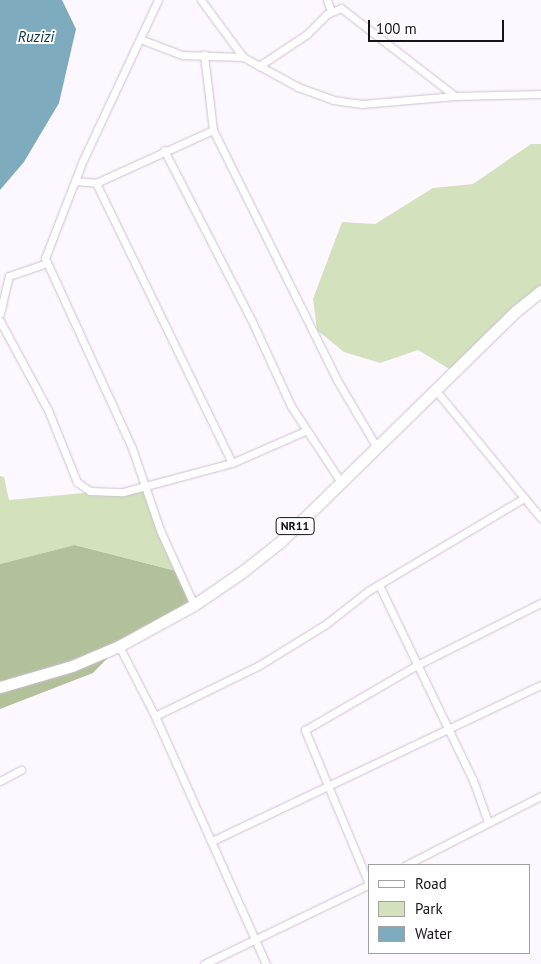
<!DOCTYPE html>
<style>
body{margin:0}
#map{position:relative;width:541px;height:964px;overflow:hidden;background:#fdf8ff;font-family:"PT Sans",sans-serif}
div>[style]{position:absolute}
[style*='--x']{left:calc(var(--x)*1px);top:calc(var(--y)*1px);width:calc(var(--w)*1px);rotate:calc(var(--a)*1deg)}
.green>*{inset:0;background:#d3e1bd}
.forest>*{inset:0;background:#b2c19a}
.water>*{inset:0;background:#7fabbf}
.roads{filter:drop-shadow(0 0 1px #cdc1d1) drop-shadow(0 0 1px #cdc1d1)}
.minor>*{height:7px;margin:-3.5px;padding:0 3.5px;transform-origin:3.5px;border-radius:3.5px;background:#fff}
.trunk>*{height:11px;margin:-5.5px;padding:0 5.5px;transform-origin:5.5px;border-radius:5.5px;background:#fff}
span{translate:-50% -50%;white-space:nowrap;text-align:center;line-height:1.15;-webkit-text-stroke:4px #fff;paint-order:stroke}
.shield-label span{padding:1px 4px;background:#fff;border:1px solid;border-radius:4px;-webkit-text-stroke-width:0}
.shield-label{font-size:12px;color:#161217;font-weight:700}
.water-label{font-size:15px;color:#0b3343;font-style:italic}
.legend{position:absolute;left:368px;top:864px;width:162px;height:90px;box-sizing:border-box;background:#fff;border:1px solid #a2a0a2;margin:0;padding:6px 9px;list-style:none;font-size:15px;color:#161217}
.legend li{display:flex;align-items:center;gap:10px;height:25px}
.legend b{width:25px;border:1px solid #a2a0a2}
.scale{position:absolute;left:368px;top:20px;width:136px;height:22px;box-sizing:border-box;border:2px solid #161217;border-top:0;padding-left:6px;font-size:15px;line-height:18px;white-space:nowrap;color:#161217;-webkit-text-stroke:4px #fff;paint-order:stroke}
</style>
<div id="map">
<div class="green">
<div style="clip-path:polygon(531px 144px,541px 144px,541px 291px,456px 373px,418px 350px,380px 363px,344px 352px,317px 330px,313px 299px,342px 222px,375px 224px,433px 188px,473px 184px)"></div>
<div style="clip-path:polygon(0 476px,4px 477px,9px 500px,147px 487px,176px 571px,76px 545px,0 564px)"></div>
</div>
<div class="forest">
<div style="clip-path:polygon(75px 545px,176px 571px,194px 605px,119px 646px,93px 673px,0 709px,0 564px)"></div>
</div>
<div class="water">
<div style="clip-path:polygon(0 0,62px 0,76px 29px,59px 103px,24px 162px,0 190px)"></div>
</div>
<div class="roads">
<div class="minor">
<div style="--x:158;--y:0;--w:177;--a:115.1"></div>
<div style="--x:83;--y:160;--w:105;--a:111.2"></div>
<div style="--x:45;--y:258;--w:209;--a:65.4"></div>
<div style="--x:132;--y:448;--w:87;--a:71.1"></div>
<div style="--x:160;--y:530;--w:82;--a:65.6"></div>
<div style="--x:201;--y:0;--w:71;--a:53.6"></div>
<div style="--x:327;--y:0;--w:12;--a:70"></div>
<div style="--x:140;--y:39;--w:45;--a:20.9"></div>
<div style="--x:182;--y:55;--w:61;--a:1.9"></div>
<div style="--x:243;--y:57;--w:63;--a:28.6"></div>
<div style="--x:298;--y:87;--w:37;--a:20"></div>
<div style="--x:333;--y:100;--w:29;--a:8"></div>
<div style="--x:362;--y:104;--w:93;--a:-4.9"></div>
<div style="--x:455;--y:96;--w:86;--a:-1.3"></div>
<div style="--x:259;--y:66;--w:58;--a:-33.7"></div>
<div style="--x:307;--y:34;--w:28;--a:-45"></div>
<div style="--x:327;--y:14;--w:15;--a:-23"></div>
<div style="--x:341;--y:8;--w:144;--a:37.7"></div>
<div style="--x:213;--y:130;--w:279;--a:63.6"></div>
<div style="--x:337;--y:380;--w:77;--a:59.4"></div>
<div style="--x:164;--y:150;--w:190;--a:62.8"></div>
<div style="--x:251;--y:319;--w:96;--a:65.3"></div>
<div style="--x:291;--y:406;--w:91;--a:56.7"></div>
<div style="--x:75;--y:181;--w:21;--a:5"></div>
<div style="--x:96;--y:183;--w:128;--a:-24.4"></div>
<div style="--x:213;--y:130;--w:76;--a:-96.8"></div>
<div style="--x:96;--y:183;--w:311;--a:64.1"></div>
<div style="--x:0;--y:314;--w:39;--a:-77"></div>
<div style="--x:9;--y:276;--w:40;--a:-18.9"></div>
<div style="--x:0;--y:321;--w:101;--a:61.7"></div>
<div style="--x:48;--y:410;--w:78;--a:68.1"></div>
<div style="--x:77;--y:482;--w:16;--a:35"></div>
<div style="--x:90;--y:491;--w:33;--a:2"></div>
<div style="--x:123;--y:492;--w:113;--a:-14.9"></div>
<div style="--x:232;--y:463;--w:80;--a:-23.7"></div>
<div style="--x:437;--y:392;--w:163;--a:50.5"></div>
<div style="--x:379;--y:585;--w:216;--a:64.3"></div>
<div style="--x:473;--y:780;--w:45;--a:70.3"></div>
<div style="--x:119;--y:646;--w:79;--a:62.8"></div>
<div style="--x:155;--y:716;--w:272;--a:65.9"></div>
<div style="--x:155;--y:716;--w:114;--a:-25.9"></div>
<div style="--x:258;--y:666;--w:80;--a:-31.7"></div>
<div style="--x:326;--y:624;--w:53;--a:-38.2"></div>
<div style="--x:368;--y:591;--w:182;--a:-30.8"></div>
<div style="--x:0;--y:781;--w:24;--a:-28"></div>
<div style="--x:212;--y:841;--w:364;--a:-25.4"></div>
<div style="--x:406;--y:865;--w:152;--a:-27.1"></div>
<div style="--x:369;--y:884;--w:167;--a:-112.6"></div>
<div style="--x:305;--y:730;--w:129;--a:-30.1"></div>
<div style="--x:417;--y:665;--w:139;--a:-26.6"></div>
<div style="--x:204;--y:964;--w:184;--a:-25.7"></div>
</div>
<div class="trunk">
<div style="--x:0;--y:687;--w:75;--a:-16.3"></div>
<div style="--x:72;--y:666;--w:51;--a:-23.1"></div>
<div style="--x:119;--y:646;--w:85;--a:-28.7"></div>
<div style="--x:194;--y:605;--w:58;--a:-34.5"></div>
<div style="--x:242;--y:572;--w:48;--a:-38.3"></div>
<div style="--x:280;--y:542;--w:330;--a:-44.4"></div>
<div style="--x:516;--y:311;--w:32;--a:-39"></div>
</div>
</div>
<div class="shield-label">
<span style="left:295px;top:526px">NR11</span>
</div>
<div class="water-label">
<span style="left:36px;top:37px">Ruzizi</span>
</div>
<ul class="legend">
<li><b style="height:6px;background:#fff"></b>Road</li>
<li><b style="height:14px;background:#d3e1bd"></b>Park</li>
<li><b style="height:14px;background:#7fabbf"></b>Water</li>
</ul>
<div class="scale">100 m</div>
</div>
